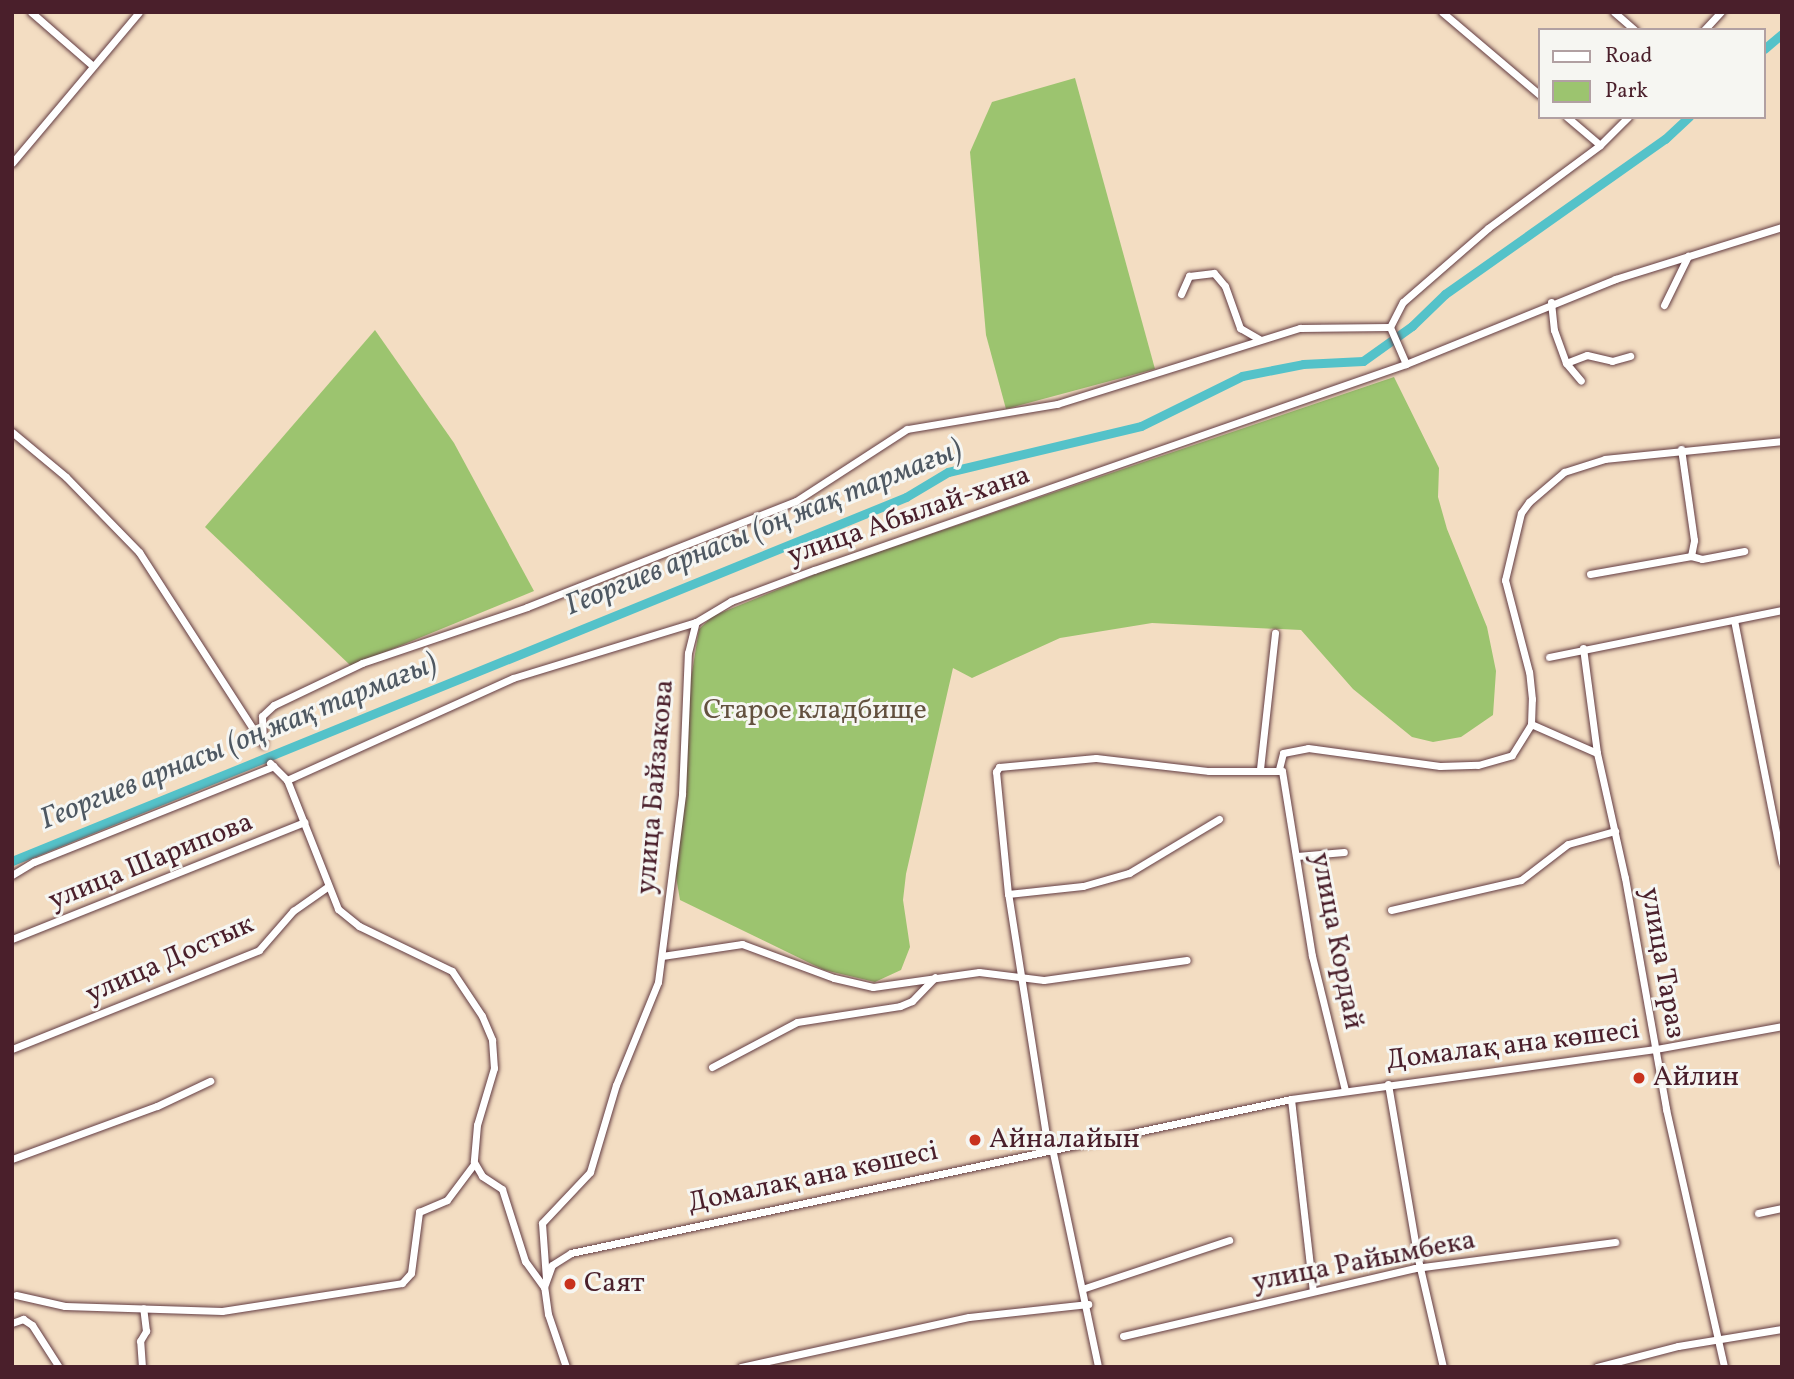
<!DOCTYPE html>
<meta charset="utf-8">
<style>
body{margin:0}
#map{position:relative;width:1794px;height:1379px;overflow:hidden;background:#f3ddc2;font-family:Vollkorn,serif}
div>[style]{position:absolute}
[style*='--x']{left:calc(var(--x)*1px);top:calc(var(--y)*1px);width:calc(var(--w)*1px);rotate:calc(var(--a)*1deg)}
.green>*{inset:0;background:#9cc46f}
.canal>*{height:9px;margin:-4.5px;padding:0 4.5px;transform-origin:4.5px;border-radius:4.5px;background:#54c2c9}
.roads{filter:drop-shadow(0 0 2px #633c42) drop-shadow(0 0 2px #633c42)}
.minor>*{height:7px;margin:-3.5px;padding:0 3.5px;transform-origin:3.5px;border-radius:3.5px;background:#fff}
.dots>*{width:19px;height:19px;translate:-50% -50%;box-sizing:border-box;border:4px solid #f6f6f2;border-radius:50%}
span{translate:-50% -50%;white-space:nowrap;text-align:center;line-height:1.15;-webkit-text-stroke:6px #f6f6f2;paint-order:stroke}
.street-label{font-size:28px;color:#4a1f2b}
.park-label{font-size:28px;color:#63513f}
.poi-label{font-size:28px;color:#4a1f2b}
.left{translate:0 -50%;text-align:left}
.water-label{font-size:30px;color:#4e5862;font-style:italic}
.frame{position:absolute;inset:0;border:14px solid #4a1f2b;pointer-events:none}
.legend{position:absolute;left:1538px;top:28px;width:228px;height:91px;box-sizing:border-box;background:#f6f6f2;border:2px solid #b1a0a2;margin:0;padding:9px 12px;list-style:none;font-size:21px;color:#4a1f2b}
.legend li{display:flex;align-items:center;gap:14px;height:35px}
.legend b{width:35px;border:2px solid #b1a0a2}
</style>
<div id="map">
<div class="green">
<div style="clip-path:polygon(1075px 78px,1155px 369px,1006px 409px,986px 335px,970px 152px,992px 102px)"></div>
<div style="clip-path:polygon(375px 330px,454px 443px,534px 591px,351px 666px,205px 527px)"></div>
<div style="clip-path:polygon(1394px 377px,1439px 468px,1438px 497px,1447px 529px,1487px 627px,1496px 671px,1493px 715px,1461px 737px,1433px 742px,1412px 737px,1353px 689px,1301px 630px,1152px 623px,1060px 638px,972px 678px,953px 668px,906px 874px,903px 900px,910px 947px,901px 970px,875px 982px,824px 970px,680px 900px,675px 871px,685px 801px,690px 685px,699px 629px,713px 616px,828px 569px)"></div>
</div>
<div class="canal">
<div style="--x:1764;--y:49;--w:23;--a:-40"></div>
<div style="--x:12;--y:861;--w:965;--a:-22.15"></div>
<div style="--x:906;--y:497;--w:49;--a:-30.8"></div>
<div style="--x:948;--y:472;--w:198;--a:-13.4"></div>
<div style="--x:1141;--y:426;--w:113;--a:-26.3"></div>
<div style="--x:1242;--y:376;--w:62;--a:-11.1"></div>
<div style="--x:1303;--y:364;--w:60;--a:-2.9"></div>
<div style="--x:1363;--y:361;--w:60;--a:-35.5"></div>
<div style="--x:1412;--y:326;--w:46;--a:-44.1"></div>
<div style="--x:1445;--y:294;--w:269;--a:-35.2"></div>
<div style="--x:1665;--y:139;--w:33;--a:-43"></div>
</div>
<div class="roads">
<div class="minor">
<div style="--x:31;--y:12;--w:82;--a:41.1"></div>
<div style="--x:1442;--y:12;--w:128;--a:40.3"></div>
<div style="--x:1614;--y:12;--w:28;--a:41"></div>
<div style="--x:1704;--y:30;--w:25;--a:-47"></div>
<div style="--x:1567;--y:117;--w:43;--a:40.3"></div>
<div style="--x:12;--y:163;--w:197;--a:-49.9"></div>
<div style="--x:1181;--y:294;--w:20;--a:-66"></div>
<div style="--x:1189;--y:276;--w:25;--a:-7"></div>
<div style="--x:1214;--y:273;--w:17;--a:50"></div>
<div style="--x:1225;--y:286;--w:45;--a:70.3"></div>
<div style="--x:1240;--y:328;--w:22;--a:30"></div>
<div style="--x:1551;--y:302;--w:28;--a:84"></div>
<div style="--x:1554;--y:330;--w:35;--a:70"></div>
<div style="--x:1566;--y:363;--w:23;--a:50"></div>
<div style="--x:1664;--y:305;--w:55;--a:-63.9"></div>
<div style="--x:1566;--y:363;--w:22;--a:-21"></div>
<div style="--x:1587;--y:355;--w:26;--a:13"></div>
<div style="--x:1612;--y:361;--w:19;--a:-16"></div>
<div style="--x:1406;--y:364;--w:40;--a:-113.4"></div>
<div style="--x:1390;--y:327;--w:28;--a:-63"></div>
<div style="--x:1403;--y:302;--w:113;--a:-41"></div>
<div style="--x:1488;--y:228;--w:139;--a:-36.5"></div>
<div style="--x:1600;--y:145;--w:40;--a:-45"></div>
<div style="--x:12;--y:432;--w:70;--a:39.8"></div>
<div style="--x:66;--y:477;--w:105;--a:45.8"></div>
<div style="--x:139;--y:552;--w:225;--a:57.2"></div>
<div style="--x:1691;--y:556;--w:11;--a:15"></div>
<div style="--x:1702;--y:559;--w:43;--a:-10.8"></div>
<div style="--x:1590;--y:574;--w:103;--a:-10.1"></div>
<div style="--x:1691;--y:556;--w:16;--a:-79"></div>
<div style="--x:1694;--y:540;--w:92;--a:-98.1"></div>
<div style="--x:1734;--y:620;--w:247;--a:78.8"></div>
<div style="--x:1583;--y:648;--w:106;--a:82.4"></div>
<div style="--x:1597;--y:753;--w:128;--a:77.4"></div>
<div style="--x:1625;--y:878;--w:235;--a:79.9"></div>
<div style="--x:1666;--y:1109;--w:264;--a:77.3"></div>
<div style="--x:1549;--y:657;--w:238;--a:-11.4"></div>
<div style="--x:1531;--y:724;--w:72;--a:23.7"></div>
<div style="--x:263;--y:744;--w:28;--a:-92"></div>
<div style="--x:262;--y:716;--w:16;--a:-43"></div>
<div style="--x:274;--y:705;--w:98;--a:-25.5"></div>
<div style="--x:362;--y:663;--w:174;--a:-18.7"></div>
<div style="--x:527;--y:607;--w:289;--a:-21.5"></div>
<div style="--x:796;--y:501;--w:132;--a:-33"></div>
<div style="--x:907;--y:429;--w:152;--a:-9.5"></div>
<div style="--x:1057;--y:404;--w:255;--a:-17.4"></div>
<div style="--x:1300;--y:328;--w:90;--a:-0.6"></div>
<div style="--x:270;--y:763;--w:24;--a:45"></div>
<div style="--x:287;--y:780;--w:139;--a:68.4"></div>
<div style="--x:338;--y:909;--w:27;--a:39"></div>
<div style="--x:359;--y:926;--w:103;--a:25.8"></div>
<div style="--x:452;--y:971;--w:54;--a:56.3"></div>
<div style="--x:482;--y:1016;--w:26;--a:67"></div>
<div style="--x:492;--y:1040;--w:28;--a:86"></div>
<div style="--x:494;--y:1068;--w:59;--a:106.6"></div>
<div style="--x:477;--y:1125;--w:37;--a:95"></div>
<div style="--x:474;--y:1162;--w:16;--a:60"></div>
<div style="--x:482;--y:1176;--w:24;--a:33"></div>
<div style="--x:502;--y:1189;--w:76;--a:72.3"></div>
<div style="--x:525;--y:1261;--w:32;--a:54"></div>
<div style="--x:1260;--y:769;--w:137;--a:-83.7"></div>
<div style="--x:1279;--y:769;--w:16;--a:-76"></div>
<div style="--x:1283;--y:753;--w:25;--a:-11"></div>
<div style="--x:1308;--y:748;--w:133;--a:7.8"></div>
<div style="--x:1440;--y:766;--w:38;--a:-2"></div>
<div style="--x:1478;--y:765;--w:35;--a:-16"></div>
<div style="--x:1512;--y:755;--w:36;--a:-58"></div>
<div style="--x:1531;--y:724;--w:25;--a:-88"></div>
<div style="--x:1532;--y:699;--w:27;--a:-96"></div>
<div style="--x:1529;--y:672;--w:95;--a:-104.6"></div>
<div style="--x:1505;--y:580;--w:69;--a:-76.6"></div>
<div style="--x:1521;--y:513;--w:14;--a:-54"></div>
<div style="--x:1529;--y:502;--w:46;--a:-40.6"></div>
<div style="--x:1564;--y:472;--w:43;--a:-17.6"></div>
<div style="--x:1605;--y:459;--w:178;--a:-5.8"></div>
<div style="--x:287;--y:780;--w:248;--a:-24.3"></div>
<div style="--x:513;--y:678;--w:191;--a:-17"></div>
<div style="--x:696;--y:622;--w:41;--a:-31"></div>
<div style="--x:731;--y:601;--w:89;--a:-20.5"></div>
<div style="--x:814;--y:570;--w:627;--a:-19.19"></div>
<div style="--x:1406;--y:364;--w:226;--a:-22.1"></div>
<div style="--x:1615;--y:279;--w:175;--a:-17.3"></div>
<div style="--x:1297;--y:856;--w:47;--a:-4.9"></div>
<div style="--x:12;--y:875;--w:26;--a:-31"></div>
<div style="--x:34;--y:862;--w:258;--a:-21.8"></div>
<div style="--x:1008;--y:894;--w:75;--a:-6.1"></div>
<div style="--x:1083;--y:886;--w:48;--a:-15.8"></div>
<div style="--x:1129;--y:873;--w:105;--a:-31"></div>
<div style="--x:1391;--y:910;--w:133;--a:-13"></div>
<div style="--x:1521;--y:880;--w:59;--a:-37.5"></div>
<div style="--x:1568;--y:844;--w:49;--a:-15.5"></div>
<div style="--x:12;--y:939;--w:315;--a:-21.8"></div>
<div style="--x:662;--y:956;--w:81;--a:-8.5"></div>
<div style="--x:742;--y:944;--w:98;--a:20.3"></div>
<div style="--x:834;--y:978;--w:40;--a:13"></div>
<div style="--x:873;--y:987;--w:107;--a:-8.1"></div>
<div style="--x:979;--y:972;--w:65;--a:7"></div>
<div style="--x:1044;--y:980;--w:144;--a:-8"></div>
<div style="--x:12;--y:1049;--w:266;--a:-21.8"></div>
<div style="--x:259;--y:950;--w:52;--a:-48.9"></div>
<div style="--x:293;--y:911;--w:42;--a:-35.2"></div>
<div style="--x:712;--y:1067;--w:96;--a:-27.9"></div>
<div style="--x:797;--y:1022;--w:104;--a:-8.8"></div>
<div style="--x:900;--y:1006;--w:13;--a:-23"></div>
<div style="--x:912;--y:1001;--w:33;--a:-46"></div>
<div style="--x:1388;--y:1084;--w:178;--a:80.3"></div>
<div style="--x:1418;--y:1259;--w:111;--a:77"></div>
<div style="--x:1291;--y:1099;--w:193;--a:83.5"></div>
<div style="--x:1048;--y:1148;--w:257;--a:-98.9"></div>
<div style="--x:1008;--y:894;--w:123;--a:-95.6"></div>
<div style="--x:996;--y:772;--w:6;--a:-59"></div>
<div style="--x:999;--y:767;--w:97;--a:-5.3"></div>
<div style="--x:1096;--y:758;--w:114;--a:6.6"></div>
<div style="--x:1209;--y:771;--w:73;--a:0"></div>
<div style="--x:1282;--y:771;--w:187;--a:80.8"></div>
<div style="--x:1312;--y:956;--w:138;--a:76.2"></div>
<div style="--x:1052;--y:1148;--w:224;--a:78.1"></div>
<div style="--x:12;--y:1159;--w:154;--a:-20.1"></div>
<div style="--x:157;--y:1106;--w:59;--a:-25.3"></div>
<div style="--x:1758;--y:1213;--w:25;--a:-12"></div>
<div style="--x:546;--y:1279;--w:56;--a:-94.1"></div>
<div style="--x:542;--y:1223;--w:70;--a:-46.7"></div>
<div style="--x:590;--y:1172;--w:91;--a:-73.4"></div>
<div style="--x:616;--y:1085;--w:111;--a:-67.8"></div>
<div style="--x:658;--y:982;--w:190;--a:-82.7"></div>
<div style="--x:682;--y:794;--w:141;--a:-87.6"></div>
<div style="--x:688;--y:653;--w:32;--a:-76"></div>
<div style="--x:1085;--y:1288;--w:152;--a:-18.4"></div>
<div style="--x:16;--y:1295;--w:50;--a:12.7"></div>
<div style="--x:65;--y:1306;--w:157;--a:1.8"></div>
<div style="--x:222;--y:1311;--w:182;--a:-8.8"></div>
<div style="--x:402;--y:1283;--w:13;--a:-48"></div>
<div style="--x:411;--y:1273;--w:62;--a:-82.5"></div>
<div style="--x:419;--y:1212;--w:30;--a:-23"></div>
<div style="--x:447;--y:1200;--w:45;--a:-53.1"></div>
<div style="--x:12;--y:1323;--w:12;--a:-20"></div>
<div style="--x:23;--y:1319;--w:11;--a:34"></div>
<div style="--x:32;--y:1325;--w:50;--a:57.3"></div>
<div style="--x:1123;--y:1336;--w:300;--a:-13.1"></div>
<div style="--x:1415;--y:1268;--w:202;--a:-7.4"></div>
<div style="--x:142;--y:1367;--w:26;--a:-94"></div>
<div style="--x:140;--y:1341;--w:12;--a:-59"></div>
<div style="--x:146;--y:1331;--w:23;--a:-97"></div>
<div style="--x:566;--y:1367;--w:56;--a:-108.8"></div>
<div style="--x:548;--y:1314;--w:27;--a:-98"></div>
<div style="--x:544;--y:1287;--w:23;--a:-70"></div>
<div style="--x:552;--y:1265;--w:22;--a:-32"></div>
<div style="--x:571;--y:1253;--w:736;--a:-12.07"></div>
<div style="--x:1291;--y:1099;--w:368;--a:-7.8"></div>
<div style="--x:1656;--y:1049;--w:128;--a:-10.3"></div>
<div style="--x:741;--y:1367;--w:233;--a:-12.4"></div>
<div style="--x:969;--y:1317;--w:120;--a:-6.2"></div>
<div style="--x:1597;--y:1367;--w:84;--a:-14.5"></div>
<div style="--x:1678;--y:1346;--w:105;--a:-9.3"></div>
</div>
</div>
<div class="dots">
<div style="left:1639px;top:1078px;background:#c8321e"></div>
<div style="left:975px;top:1140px;background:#c8321e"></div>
<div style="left:570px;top:1284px;background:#c8321e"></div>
</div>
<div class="street-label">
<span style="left:909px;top:516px;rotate:-19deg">улица Абылай-хана</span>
<span style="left:656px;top:787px;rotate:-85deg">улица Байзакова</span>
<span style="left:151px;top:862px;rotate:-22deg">улица Шарипова</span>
<span style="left:1336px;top:941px;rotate:79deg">улица Кордай</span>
<span style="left:170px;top:960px;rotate:-24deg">улица Достык</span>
<span style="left:1662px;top:963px;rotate:80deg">улица Тараз</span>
<span style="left:1513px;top:1046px;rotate:-7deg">Домалақ ана көшесі</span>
<span style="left:813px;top:1178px;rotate:-12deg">Домалақ ана көшесі</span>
<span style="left:1364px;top:1262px;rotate:-11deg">улица Райымбека</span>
</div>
<div class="park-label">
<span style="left:815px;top:711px">Старое кладбище</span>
</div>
<div class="poi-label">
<span class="left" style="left:1653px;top:1078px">Айлин</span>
<span class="left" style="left:989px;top:1140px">Айналайын</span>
<span class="left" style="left:584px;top:1284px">Саят</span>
</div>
<div class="water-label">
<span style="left:764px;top:528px;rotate:-22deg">Георгиев арнасы (оң жақ тармағы)</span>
<span style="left:239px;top:742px;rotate:-22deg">Георгиев арнасы (оң жақ тармағы)</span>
</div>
<div class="frame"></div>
<ul class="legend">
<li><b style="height:9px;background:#fff"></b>Road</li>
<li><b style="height:19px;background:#9cc46f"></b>Park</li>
</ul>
</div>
